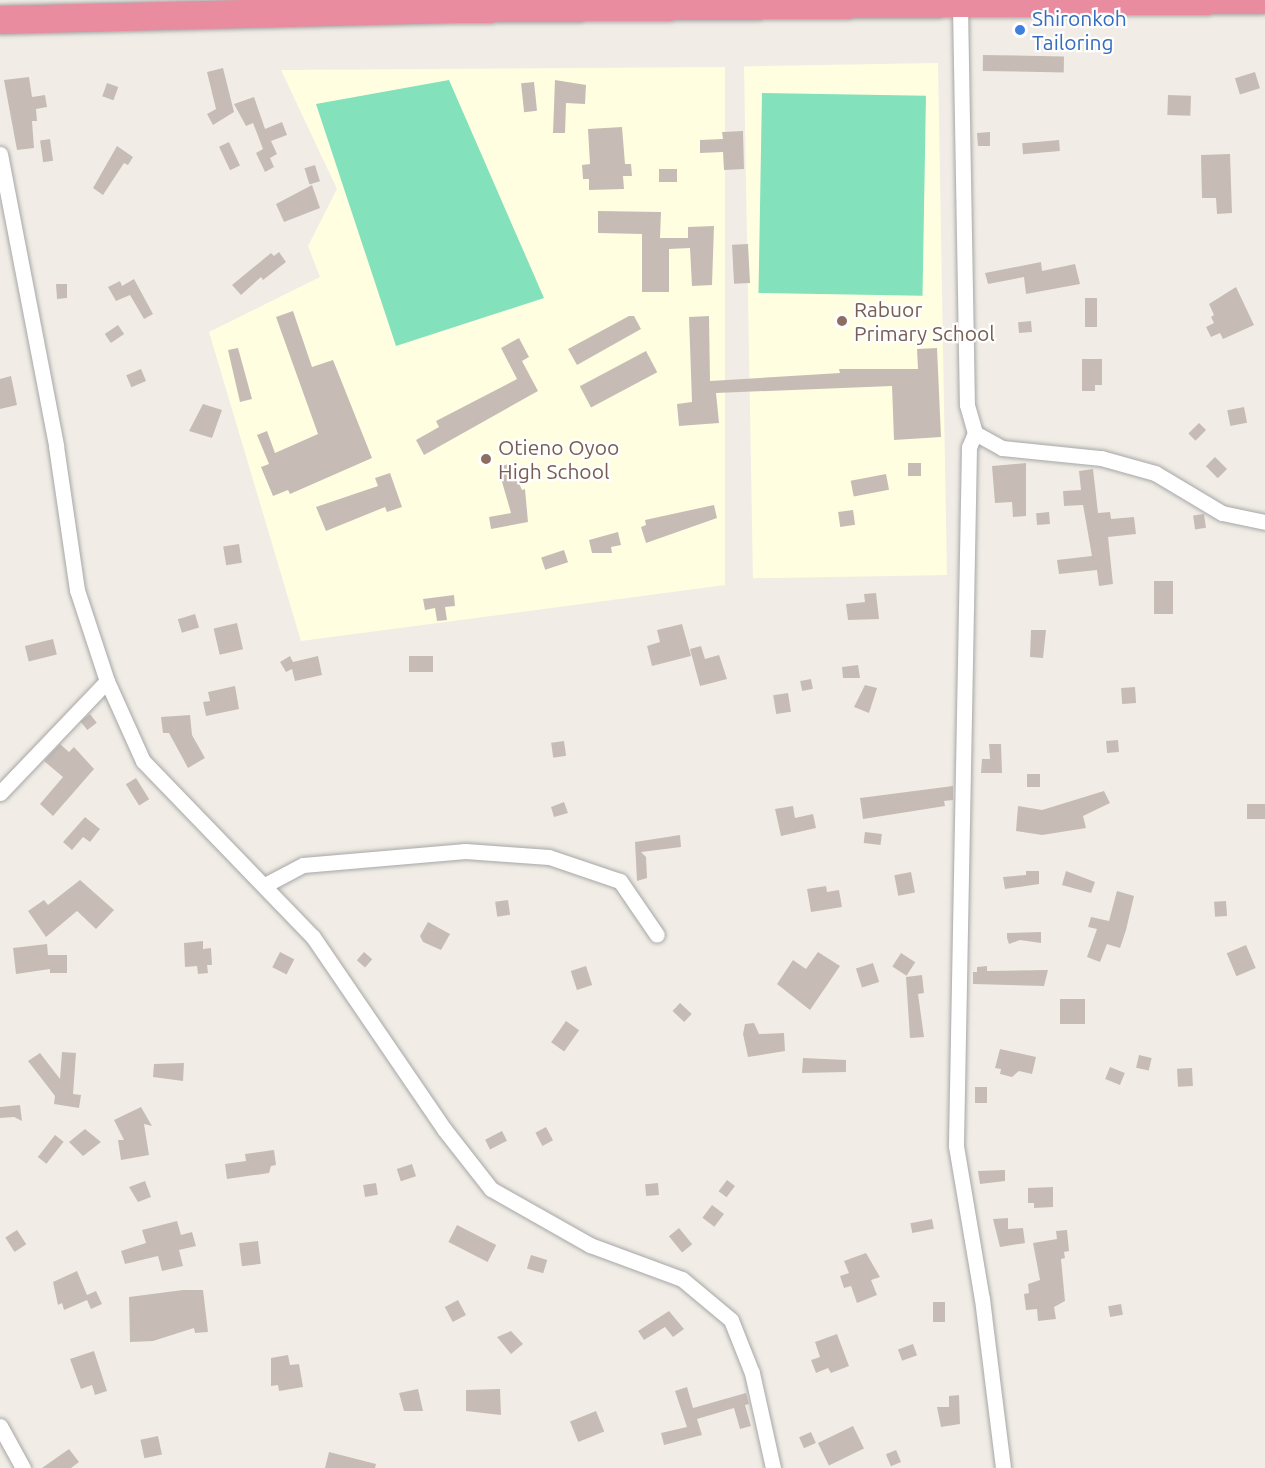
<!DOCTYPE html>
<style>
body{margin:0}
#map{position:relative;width:1265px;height:1468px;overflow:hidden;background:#f1ede6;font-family:Ubuntu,sans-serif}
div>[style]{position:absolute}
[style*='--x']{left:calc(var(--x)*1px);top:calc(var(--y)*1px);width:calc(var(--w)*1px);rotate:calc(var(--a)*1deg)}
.education>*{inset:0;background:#fffee1;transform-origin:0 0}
.pitch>*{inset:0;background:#83e1bb;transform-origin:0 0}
.building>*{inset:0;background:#c6bcb5;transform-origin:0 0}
.roads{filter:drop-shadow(0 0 2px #a7a7a7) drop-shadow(0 0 2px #a7a7a7)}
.street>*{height:15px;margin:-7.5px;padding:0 7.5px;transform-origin:7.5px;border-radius:7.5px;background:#fff}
.highway>*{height:28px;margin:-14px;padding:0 14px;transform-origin:14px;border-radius:14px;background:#e98ca0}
.dots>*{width:16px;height:16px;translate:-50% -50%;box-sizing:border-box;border:3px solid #fff;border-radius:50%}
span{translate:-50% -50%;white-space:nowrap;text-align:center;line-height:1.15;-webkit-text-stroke:4.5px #fff;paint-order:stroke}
.shop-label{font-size:21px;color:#366cbe}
.left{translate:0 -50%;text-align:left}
.education-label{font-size:21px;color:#785e54}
</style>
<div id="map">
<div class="education">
<div style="left:938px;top:63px;width:512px;height:194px;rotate:89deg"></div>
<div style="clip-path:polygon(725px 67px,725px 585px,301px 641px,209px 332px,320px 277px,308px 246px,337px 189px,281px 70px)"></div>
</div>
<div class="pitch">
<div style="clip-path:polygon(449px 80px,544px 298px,396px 346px,316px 104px)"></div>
<div style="left:762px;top:93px;width:164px;height:200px;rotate:1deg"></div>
</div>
<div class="building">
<div style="left:983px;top:55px;width:81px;height:16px;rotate:1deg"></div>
<div style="clip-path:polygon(223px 68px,234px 112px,213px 125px,207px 114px,216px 109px,207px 72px)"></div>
<div style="left:1255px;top:72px;width:17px;height:21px;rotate:73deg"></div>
<div style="clip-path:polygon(29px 77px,32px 97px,45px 95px,47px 107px,36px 109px,37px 121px,32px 121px,34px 148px,17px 150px,4px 80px)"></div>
<div style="clip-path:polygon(555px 80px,586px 85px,585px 104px,566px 103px,565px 133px,553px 133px)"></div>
<div style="left:534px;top:82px;width:29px;height:13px;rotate:84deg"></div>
<div style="left:107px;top:83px;width:12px;height:14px;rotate:20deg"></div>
<div style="left:1168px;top:95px;width:23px;height:20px;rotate:2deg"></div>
<div style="clip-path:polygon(254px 97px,265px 129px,282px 122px,287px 135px,271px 141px,277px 154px,270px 158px,274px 167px,265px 172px,256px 153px,263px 149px,253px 123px,246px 126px,234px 104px)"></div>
<div style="clip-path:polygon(622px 127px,625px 164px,631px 164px,632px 176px,623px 176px,624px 189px,589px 190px,589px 179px,583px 179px,582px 165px,590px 164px,588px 129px)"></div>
<div style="clip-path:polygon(743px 131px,744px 169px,724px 170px,723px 152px,700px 153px,700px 140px,723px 139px,722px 132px)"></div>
<div style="clip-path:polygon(990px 132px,990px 146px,978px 146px,977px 133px)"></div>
<div style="left:50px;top:139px;width:22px;height:10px;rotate:82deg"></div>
<div style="left:1059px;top:140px;width:11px;height:37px;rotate:85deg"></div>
<div style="left:229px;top:142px;width:26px;height:11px;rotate:65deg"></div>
<div style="clip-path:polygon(117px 146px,133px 157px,128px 165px,124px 163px,103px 195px,93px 188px)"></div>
<div style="clip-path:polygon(1230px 154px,1232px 213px,1217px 214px,1216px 198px,1202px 198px,1201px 155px)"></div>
<div style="left:315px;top:165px;width:17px;height:11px;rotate:73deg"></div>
<div style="left:659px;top:169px;width:18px;height:13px"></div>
<div style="clip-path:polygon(312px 185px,320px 208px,284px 222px,276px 204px)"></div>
<div style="clip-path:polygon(598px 211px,661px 212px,660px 238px,688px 238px,688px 227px,714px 226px,712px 285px,692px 286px,690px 248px,669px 249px,669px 292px,642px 292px,642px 234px,598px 233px)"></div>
<div style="left:748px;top:244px;width:39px;height:16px;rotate:87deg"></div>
<div style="clip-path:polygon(279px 252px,286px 262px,263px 280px,261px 277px,241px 295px,232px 285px,271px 253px,274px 256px)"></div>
<div style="clip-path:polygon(1041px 262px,1042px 271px,1075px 264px,1080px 284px,1026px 294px,1024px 277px,988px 284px,985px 273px)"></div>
<div style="clip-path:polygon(134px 279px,153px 314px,144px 319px,130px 295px,116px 301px,108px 287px,120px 281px,122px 286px)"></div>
<div style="clip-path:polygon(56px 284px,67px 284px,67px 298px,57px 299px)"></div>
<div style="clip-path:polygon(1236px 287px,1254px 325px,1223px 339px,1220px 333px,1211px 337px,1206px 327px,1214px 323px,1211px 317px,1214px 315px,1209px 304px)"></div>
<div style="left:1085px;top:298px;width:12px;height:29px"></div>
<div style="clip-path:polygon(293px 311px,312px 367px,333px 360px,372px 458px,290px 494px,288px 490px,273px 496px,261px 467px,269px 464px,257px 435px,267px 431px,275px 453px,318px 434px,276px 317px)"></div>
<div style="clip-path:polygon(629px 316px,634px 316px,641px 329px,577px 365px,568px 349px)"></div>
<div style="clip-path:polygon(709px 316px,710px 381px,840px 373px,839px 369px,918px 369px,917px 349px,937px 348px,941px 437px,894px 440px,892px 386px,716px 393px,719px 423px,679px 426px,677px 404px,692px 402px,689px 317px)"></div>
<div style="left:1031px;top:321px;width:11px;height:13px;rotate:85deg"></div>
<div style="left:118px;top:325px;width:11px;height:16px;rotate:56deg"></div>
<div style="clip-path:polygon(519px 338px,529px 357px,522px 361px,538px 391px,424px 455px,416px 440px,439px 427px,436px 421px,517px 379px,501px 348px)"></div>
<div style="clip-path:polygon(238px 348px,252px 399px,240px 402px,228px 350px)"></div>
<div style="left:646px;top:351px;width:24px;height:75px;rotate:62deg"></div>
<div style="clip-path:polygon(1082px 359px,1102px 359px,1102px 385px,1095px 385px,1095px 391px,1082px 391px)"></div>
<div style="left:141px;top:369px;width:13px;height:16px;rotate:67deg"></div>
<div style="clip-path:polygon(11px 376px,17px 405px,0 409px,0 379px)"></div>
<div style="clip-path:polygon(203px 404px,222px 410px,212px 438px,189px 431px)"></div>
<div style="left:1244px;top:407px;width:16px;height:17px;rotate:79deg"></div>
<div style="left:1199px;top:423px;width:10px;height:15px;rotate:45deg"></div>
<div style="left:1215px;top:457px;width:17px;height:13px;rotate:45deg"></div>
<div style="clip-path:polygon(510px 463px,522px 490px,525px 489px,528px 522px,491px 529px,489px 517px,511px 513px,498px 468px)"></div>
<div style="left:908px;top:463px;width:13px;height:13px"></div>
<div style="clip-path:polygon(1026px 463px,1026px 516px,1013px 517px,1012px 502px,995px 503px,992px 466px)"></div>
<div style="clip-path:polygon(1093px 469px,1098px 513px,1110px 512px,1111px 519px,1134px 517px,1136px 534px,1108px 537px,1113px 584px,1099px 586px,1097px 570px,1059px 574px,1057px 560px,1092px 556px,1083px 505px,1064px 506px,1063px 491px,1081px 490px,1079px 471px)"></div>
<div style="clip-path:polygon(390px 473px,402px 507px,387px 512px,385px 507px,326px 531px,316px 507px,378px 486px,375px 478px)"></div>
<div style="left:886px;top:474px;width:16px;height:36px;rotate:79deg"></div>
<div style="clip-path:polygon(714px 505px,717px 518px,646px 543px,641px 527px,646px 525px,645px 520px)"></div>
<div style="left:853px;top:510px;width:15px;height:15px;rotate:82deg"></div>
<div style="left:1049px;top:512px;width:12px;height:13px;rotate:85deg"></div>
<div style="left:1204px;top:514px;width:14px;height:11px;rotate:82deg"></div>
<div style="clip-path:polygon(618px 532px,621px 545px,611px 547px,612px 553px,592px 553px,589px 540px)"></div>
<div style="left:239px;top:544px;width:19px;height:16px;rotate:81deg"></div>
<div style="left:564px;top:550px;width:13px;height:24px;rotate:72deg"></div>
<div style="left:1154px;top:581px;width:19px;height:33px"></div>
<div style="clip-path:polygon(876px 593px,879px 619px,848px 620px,846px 604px,865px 602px,864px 594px)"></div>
<div style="clip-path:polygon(454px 595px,455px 606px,445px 607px,447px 620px,437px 621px,435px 608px,425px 610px,423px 599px)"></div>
<div style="left:195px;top:614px;width:14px;height:18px;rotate:73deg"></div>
<div style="left:237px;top:623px;width:27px;height:24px;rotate:77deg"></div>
<div style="clip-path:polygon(682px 624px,691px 656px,652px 666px,647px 646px,660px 642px,657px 630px)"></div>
<div style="clip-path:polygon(1031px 630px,1046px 630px,1043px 658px,1030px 657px)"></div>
<div style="left:53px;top:639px;width:16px;height:29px;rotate:76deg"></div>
<div style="clip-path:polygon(701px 646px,705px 659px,719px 655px,727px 679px,700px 686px,690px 649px)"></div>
<div style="clip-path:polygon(290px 656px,293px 662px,318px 656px,322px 675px,295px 681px,292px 669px,286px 672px,280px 662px)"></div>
<div style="left:409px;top:656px;width:24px;height:16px"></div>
<div style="clip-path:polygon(858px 665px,860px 678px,843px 678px,842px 667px)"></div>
<div style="left:811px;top:679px;width:10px;height:11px;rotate:79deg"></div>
<div style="clip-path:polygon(865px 685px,877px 688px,869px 713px,854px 707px)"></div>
<div style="clip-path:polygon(235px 686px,239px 709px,206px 716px,203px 702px,210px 701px,208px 692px)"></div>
<div style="left:1135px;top:687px;width:16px;height:14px;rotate:86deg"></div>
<div style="left:788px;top:693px;width:19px;height:15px;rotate:81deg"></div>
<div style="left:90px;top:714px;width:11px;height:12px;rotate:52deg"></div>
<div style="clip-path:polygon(190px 715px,192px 735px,205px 758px,188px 768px,169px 733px,163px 733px,161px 717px)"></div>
<div style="left:1118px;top:740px;width:12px;height:12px;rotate:85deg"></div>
<div style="left:564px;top:741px;width:15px;height:13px;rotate:82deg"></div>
<div style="clip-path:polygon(60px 744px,69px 752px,74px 747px,94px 769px,53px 816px,40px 804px,63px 777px,44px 761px)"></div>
<div style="clip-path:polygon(989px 744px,1001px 744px,1002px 773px,981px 773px,982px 759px,990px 759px)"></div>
<div style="left:1027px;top:774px;width:13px;height:13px"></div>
<div style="left:136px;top:778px;width:25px;height:12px;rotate:58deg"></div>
<div style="clip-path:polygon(953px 786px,953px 800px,944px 801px,945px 806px,863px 819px,860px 798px)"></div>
<div style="clip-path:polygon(1104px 791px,1110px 803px,1083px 816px,1086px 828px,1042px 835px,1016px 831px,1018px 806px,1042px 810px)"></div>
<div style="clip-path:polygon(564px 802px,568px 813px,554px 817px,551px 807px)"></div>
<div style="left:1265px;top:804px;width:15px;height:18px;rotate:90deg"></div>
<div style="clip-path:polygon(793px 806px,795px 818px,813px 814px,816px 828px,781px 836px,775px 809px)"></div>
<div style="clip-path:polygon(85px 817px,100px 829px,90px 842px,83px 837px,72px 850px,63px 842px)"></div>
<div style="left:865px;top:832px;width:17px;height:11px;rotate:7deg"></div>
<div style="clip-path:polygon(680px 835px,681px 847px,641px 852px,646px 857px,647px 878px,637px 881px,635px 842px)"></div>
<div style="clip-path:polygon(1026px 871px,1039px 871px,1039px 884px,1005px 889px,1003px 877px,1026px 875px)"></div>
<div style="clip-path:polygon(1066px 871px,1095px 882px,1091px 893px,1062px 885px)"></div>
<div style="left:911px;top:872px;width:21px;height:17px;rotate:79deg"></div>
<div style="clip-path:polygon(80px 880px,114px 910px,96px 929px,77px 911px,46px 937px,28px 911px,44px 900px,48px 905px)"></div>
<div style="clip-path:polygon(826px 886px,827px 892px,839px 890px,842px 907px,811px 912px,807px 889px)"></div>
<div style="clip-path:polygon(1117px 891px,1134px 896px,1126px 930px,1120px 948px,1107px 944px,1100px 962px,1087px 957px,1097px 929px,1088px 927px,1091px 917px,1109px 921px)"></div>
<div style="left:508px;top:900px;width:15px;height:13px;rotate:82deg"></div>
<div style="left:1226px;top:901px;width:15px;height:12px;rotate:86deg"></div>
<div style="clip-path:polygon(428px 922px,450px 934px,441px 950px,423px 942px,420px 936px)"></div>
<div style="clip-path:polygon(1041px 932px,1041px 943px,1020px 940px,1009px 944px,1007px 938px,1007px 933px)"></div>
<div style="clip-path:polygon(203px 941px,203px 949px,211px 948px,212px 965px,207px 965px,208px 973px,198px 974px,197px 966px,185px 967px,184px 943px)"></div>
<div style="clip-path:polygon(47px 944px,48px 955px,67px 955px,67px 973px,50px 973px,50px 969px,16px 974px,13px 948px)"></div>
<div style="left:1246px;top:945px;width:25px;height:21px;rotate:67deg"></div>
<div style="left:280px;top:952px;width:16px;height:17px;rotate:27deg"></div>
<div style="left:364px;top:952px;width:11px;height:11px;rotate:41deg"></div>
<div style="clip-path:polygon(818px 952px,840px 966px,810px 1010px,777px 984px,793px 960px,806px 969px)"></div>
<div style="left:901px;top:953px;width:17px;height:16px;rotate:33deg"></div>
<div style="left:873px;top:963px;width:20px;height:18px;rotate:72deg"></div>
<div style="left:586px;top:966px;width:20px;height:16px;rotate:72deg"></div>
<div style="clip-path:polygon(987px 966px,987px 971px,1048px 970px,1044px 986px,973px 984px,973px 972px,977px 972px,977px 967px)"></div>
<div style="clip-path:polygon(922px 975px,924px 993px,918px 994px,924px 1037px,910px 1038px,906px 977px)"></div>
<div style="left:1060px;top:999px;width:25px;height:25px"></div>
<div style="left:680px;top:1003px;width:16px;height:11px;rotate:43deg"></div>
<div style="left:566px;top:1021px;width:16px;height:26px;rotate:35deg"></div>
<div style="clip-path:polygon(754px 1023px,759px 1034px,784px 1033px,785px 1051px,748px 1057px,743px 1034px,745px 1024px)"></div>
<div style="clip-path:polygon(1000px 1049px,1036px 1057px,1032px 1074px,1019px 1071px,1012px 1077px,1000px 1074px,1001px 1069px,995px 1068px)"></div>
<div style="clip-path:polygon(62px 1052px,76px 1053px,73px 1094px,81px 1095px,79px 1108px,54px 1104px,55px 1096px,28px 1061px,40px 1053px,60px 1079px)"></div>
<div style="left:1139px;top:1055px;width:13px;height:13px;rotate:13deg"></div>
<div style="clip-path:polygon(803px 1058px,846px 1060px,846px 1072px,802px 1073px)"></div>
<div style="clip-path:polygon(184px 1063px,183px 1081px,153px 1077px,154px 1064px)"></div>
<div style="left:1110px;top:1067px;width:16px;height:13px;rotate:22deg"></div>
<div style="left:1192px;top:1068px;width:18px;height:15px;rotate:87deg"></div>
<div style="left:975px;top:1087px;width:12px;height:16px"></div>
<div style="clip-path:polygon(20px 1105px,22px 1121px,14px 1117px,0 1118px,0 1107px)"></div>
<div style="clip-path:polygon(141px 1107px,152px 1126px,144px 1124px,149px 1155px,121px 1160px,118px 1140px,124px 1140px,114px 1120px)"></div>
<div style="left:546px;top:1127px;width:15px;height:12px;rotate:62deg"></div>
<div style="clip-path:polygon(85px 1129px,101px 1142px,83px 1156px,69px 1142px)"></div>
<div style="left:502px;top:1131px;width:11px;height:19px;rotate:63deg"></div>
<div style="left:55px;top:1135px;width:11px;height:28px;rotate:38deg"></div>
<div style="clip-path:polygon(274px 1150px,276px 1165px,271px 1166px,269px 1173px,227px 1179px,225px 1164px,246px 1161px,245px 1154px)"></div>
<div style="left:412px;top:1164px;width:13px;height:16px;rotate:72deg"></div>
<div style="clip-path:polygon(1005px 1170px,1005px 1181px,980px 1184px,978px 1171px)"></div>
<div style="left:727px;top:1180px;width:10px;height:14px;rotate:37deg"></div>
<div style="clip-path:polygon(145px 1181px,151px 1197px,138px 1202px,129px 1187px)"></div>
<div style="left:376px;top:1183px;width:12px;height:13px;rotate:81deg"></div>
<div style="left:658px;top:1183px;width:12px;height:13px;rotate:85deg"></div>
<div style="clip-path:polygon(1053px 1187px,1053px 1207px,1034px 1208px,1034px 1203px,1028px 1203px,1028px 1188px)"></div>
<div style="left:712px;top:1205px;width:15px;height:16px;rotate:37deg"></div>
<div style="clip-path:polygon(1008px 1218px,1008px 1229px,1023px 1228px,1025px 1243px,1000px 1247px,993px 1219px)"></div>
<div style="left:932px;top:1219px;width:10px;height:22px;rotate:79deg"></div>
<div style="clip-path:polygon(177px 1221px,181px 1235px,192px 1232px,196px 1246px,179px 1250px,183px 1266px,162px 1271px,158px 1256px,125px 1264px,121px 1251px,146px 1243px,142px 1230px)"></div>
<div style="left:457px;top:1225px;width:44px;height:19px;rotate:27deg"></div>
<div style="left:679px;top:1228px;width:21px;height:13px;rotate:51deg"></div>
<div style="left:17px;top:1230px;width:17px;height:14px;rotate:57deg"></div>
<div style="clip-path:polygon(1067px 1230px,1069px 1251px,1064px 1252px,1065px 1258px,1061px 1259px,1065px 1301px,1054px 1307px,1056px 1319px,1038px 1321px,1037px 1309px,1026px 1310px,1024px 1294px,1029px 1293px,1028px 1284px,1040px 1280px,1033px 1243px,1057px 1239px,1056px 1231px)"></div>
<div style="left:258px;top:1241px;width:23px;height:19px;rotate:83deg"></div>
<div style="clip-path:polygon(866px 1253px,880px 1277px,871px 1280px,877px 1295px,857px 1303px,851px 1286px,844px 1288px,840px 1276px,849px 1273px,844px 1261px)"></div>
<div style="left:531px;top:1255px;width:17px;height:14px;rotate:17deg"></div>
<div style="clip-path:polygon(77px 1271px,87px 1295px,96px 1291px,102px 1304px,91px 1309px,87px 1300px,64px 1310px,62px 1303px,58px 1305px,53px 1282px)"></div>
<div style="clip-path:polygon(183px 1290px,203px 1290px,208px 1332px,195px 1333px,194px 1328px,153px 1341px,130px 1342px,129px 1297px)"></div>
<div style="left:458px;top:1300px;width:17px;height:15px;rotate:62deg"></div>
<div style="left:933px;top:1302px;width:12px;height:20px"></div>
<div style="left:1121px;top:1304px;width:11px;height:13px;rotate:80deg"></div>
<div style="clip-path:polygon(669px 1311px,684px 1329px,673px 1337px,665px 1327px,644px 1340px,638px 1331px)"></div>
<div style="clip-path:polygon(511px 1331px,523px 1344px,511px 1354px,497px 1337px)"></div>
<div style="clip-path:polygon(837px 1334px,849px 1366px,831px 1373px,828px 1368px,816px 1373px,811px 1360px,820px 1357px,815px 1342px)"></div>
<div style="left:913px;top:1344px;width:12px;height:16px;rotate:70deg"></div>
<div style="clip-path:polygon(94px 1351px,107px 1391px,95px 1395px,92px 1385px,81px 1389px,70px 1359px)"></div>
<div style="clip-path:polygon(288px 1355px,290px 1365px,299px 1364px,303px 1387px,279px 1391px,278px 1385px,271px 1386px,271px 1358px)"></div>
<div style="clip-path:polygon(687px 1387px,693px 1408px,746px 1393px,749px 1404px,745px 1405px,751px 1426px,740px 1429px,734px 1408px,697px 1419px,702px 1435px,664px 1445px,661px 1433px,687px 1427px,675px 1391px)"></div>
<div style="clip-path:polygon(418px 1389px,423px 1411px,404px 1411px,399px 1393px)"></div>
<div style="clip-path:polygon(500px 1389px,501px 1415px,466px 1411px,466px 1390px)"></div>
<div style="clip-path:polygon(959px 1395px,960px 1424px,941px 1427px,937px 1407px,949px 1407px,949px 1396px)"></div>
<div style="left:596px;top:1411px;width:22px;height:28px;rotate:68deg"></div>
<div style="left:853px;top:1426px;width:25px;height:39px;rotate:64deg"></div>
<div style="left:811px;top:1432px;width:12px;height:13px;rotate:66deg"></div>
<div style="left:158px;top:1436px;width:19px;height:18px;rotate:78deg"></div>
<div style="clip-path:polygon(69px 1449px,79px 1462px,71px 1468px,42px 1468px)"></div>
<div style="left:896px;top:1450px;width:13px;height:11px;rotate:67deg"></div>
<div style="clip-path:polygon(329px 1452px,376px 1464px,375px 1468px,325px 1468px)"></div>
</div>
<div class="roads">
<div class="street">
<div style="--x:960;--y:6;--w:399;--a:89"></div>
<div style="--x:967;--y:405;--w:29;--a:74"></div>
<div style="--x:975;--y:433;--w:31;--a:29"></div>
<div style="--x:1002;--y:448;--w:100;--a:5.8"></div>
<div style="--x:1101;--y:458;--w:56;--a:15.5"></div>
<div style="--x:1155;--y:473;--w:78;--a:30.8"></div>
<div style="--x:1222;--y:513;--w:44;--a:11.8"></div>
<div style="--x:0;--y:154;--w:297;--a:79.1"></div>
<div style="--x:56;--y:446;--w:146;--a:81.7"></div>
<div style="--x:77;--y:590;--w:96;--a:71.8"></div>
<div style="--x:107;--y:681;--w:88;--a:65.8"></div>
<div style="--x:143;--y:761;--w:245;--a:46"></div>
<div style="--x:313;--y:937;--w:232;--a:55.7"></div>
<div style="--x:444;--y:1129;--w:76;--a:51.9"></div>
<div style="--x:491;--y:1189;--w:114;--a:29.5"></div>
<div style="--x:590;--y:1245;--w:98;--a:20.3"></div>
<div style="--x:682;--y:1279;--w:64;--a:39.9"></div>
<div style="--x:731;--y:1320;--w:57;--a:68.4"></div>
<div style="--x:752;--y:1373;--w:97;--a:77.5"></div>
<div style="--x:975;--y:433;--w:15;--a:113"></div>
<div style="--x:969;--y:447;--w:699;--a:91.07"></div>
<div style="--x:956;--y:1146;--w:155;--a:80.4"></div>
<div style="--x:982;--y:1299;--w:170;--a:82.9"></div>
<div style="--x:0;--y:793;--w:155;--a:-46.3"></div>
<div style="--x:265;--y:885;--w:43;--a:-27.8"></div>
<div style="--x:303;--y:865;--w:163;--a:-4.9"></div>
<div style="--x:465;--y:851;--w:84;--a:4.1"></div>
<div style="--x:549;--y:857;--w:75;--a:18.7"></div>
<div style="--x:620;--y:881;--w:65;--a:55.6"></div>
<div style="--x:0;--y:1426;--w:48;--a:61.3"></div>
</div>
<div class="highway">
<div style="--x:0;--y:20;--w:450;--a:-1.4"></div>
<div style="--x:450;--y:9;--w:811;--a:-0.64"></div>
</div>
</div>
<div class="dots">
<div style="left:1020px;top:30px;background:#3f7fe0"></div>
<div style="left:842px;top:321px;background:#8d6e63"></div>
<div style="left:486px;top:459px;background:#8d6e63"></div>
</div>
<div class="shop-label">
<span class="left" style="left:1032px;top:30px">Shironkoh<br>Tailoring</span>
</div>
<div class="education-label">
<span class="left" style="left:854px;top:321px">Rabuor<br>Primary School</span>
<span class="left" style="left:498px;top:459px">Otieno Oyoo<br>High School</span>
</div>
</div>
